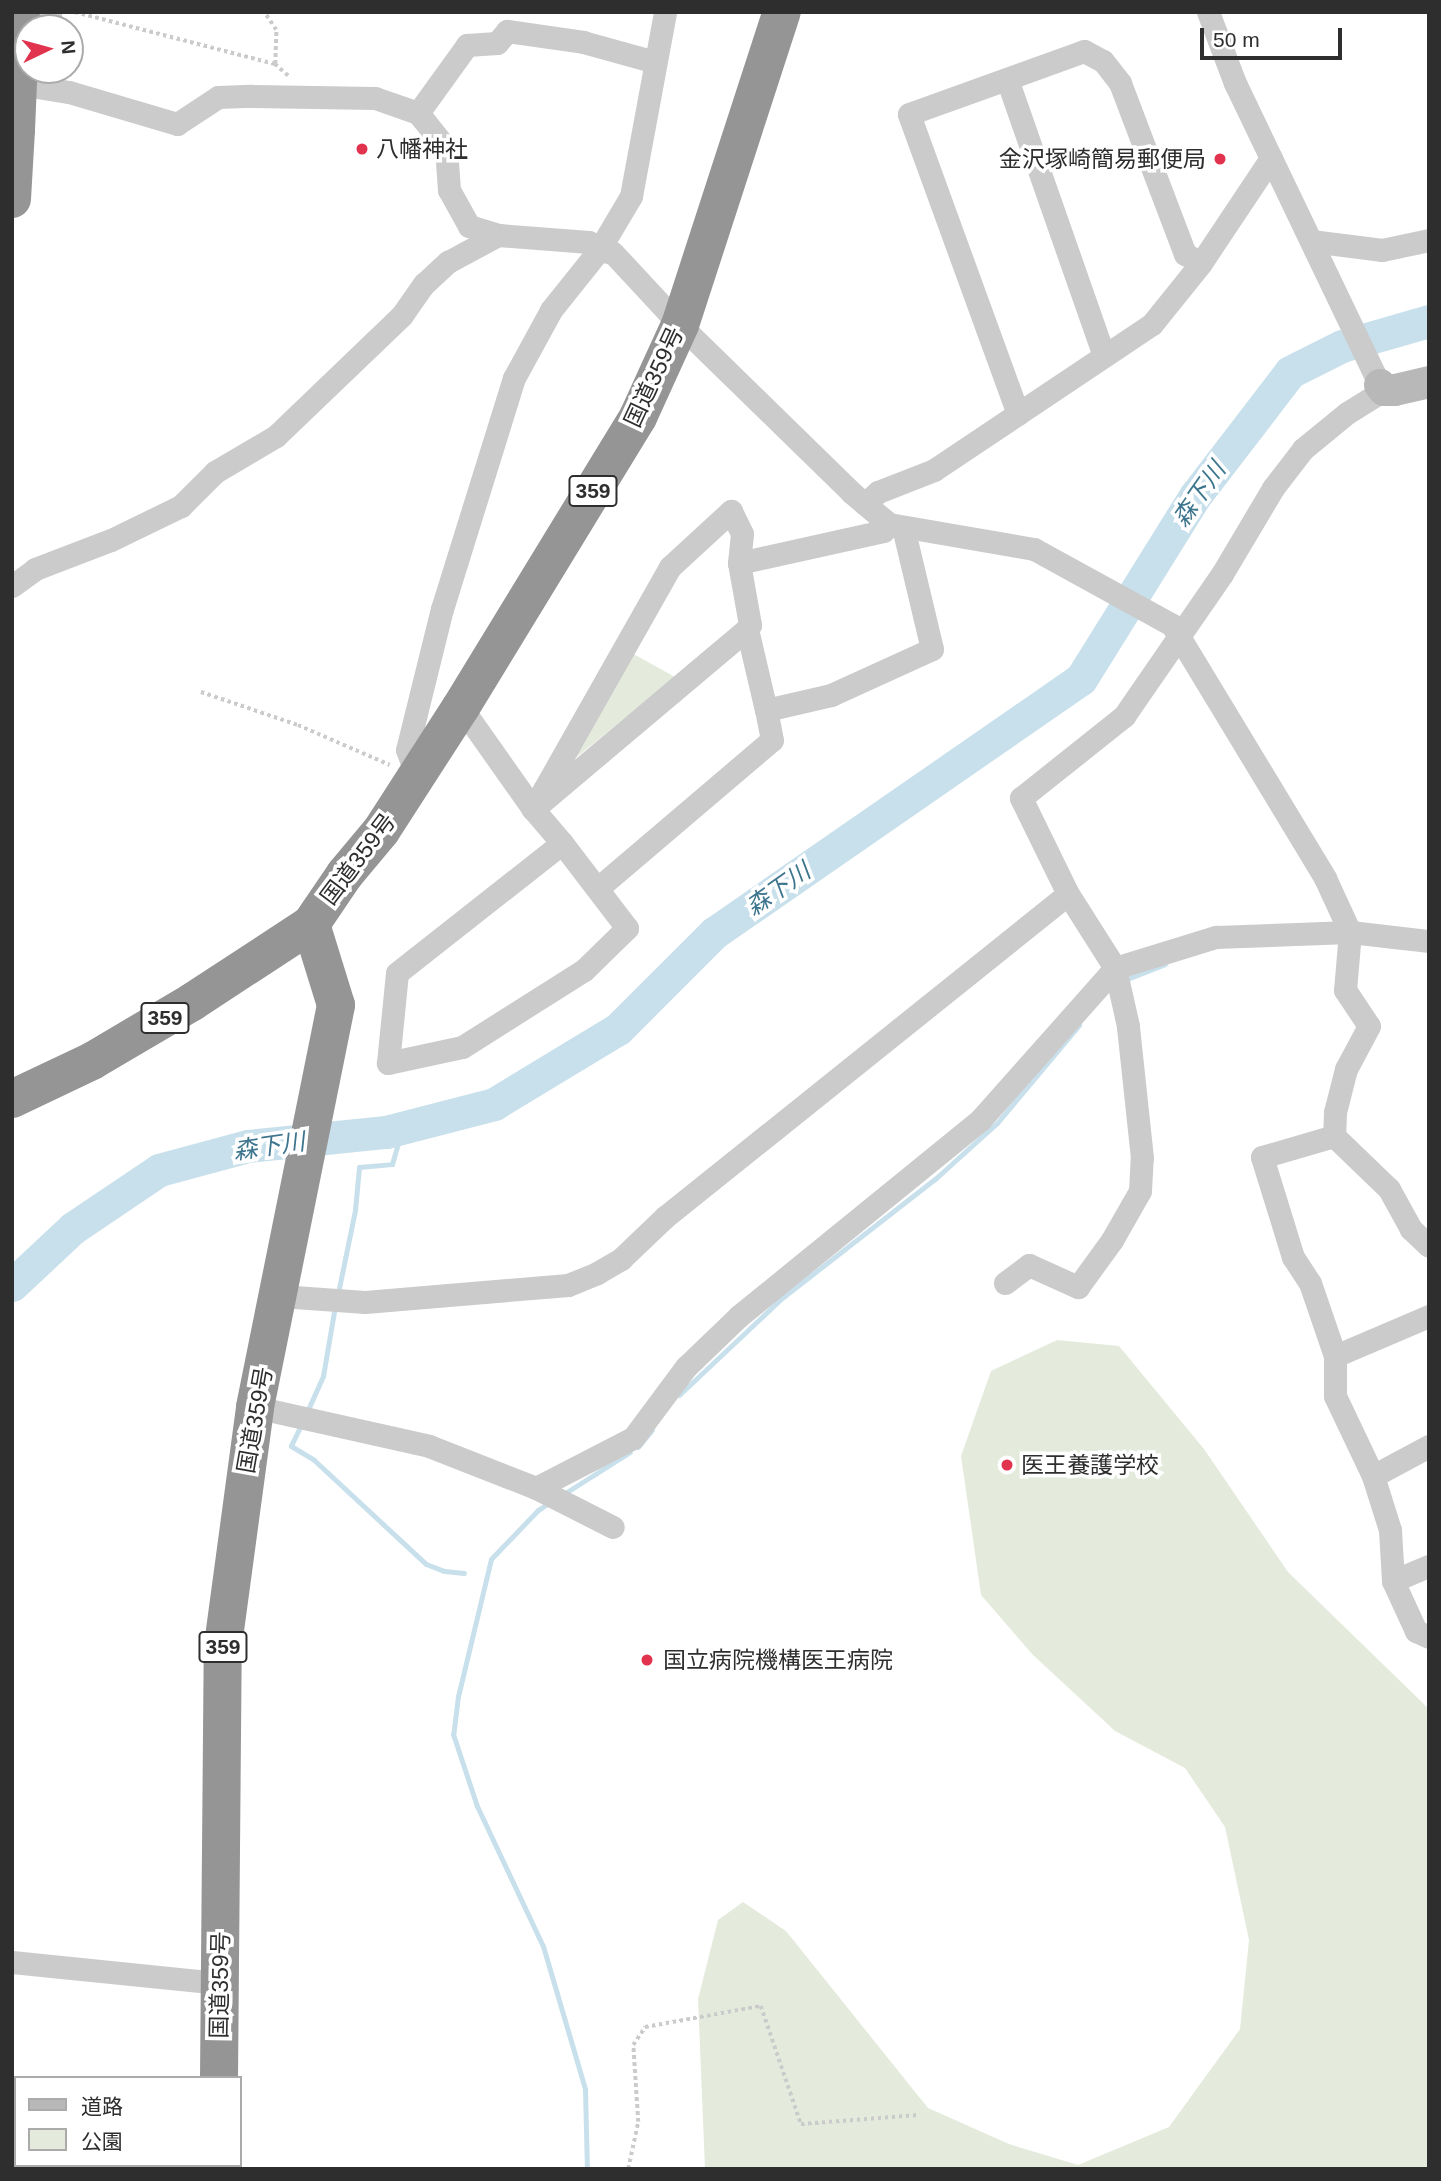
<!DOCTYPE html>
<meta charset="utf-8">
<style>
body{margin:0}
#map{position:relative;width:1441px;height:2181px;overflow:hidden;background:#fff;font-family:Helvetica,"Noto Sans JP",sans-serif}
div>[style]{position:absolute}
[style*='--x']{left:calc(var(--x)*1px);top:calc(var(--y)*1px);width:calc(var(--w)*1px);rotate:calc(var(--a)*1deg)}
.green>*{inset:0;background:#e5ebdc}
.stream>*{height:5px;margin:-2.5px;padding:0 2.5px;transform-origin:2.5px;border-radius:2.5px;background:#c8e0eb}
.river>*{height:33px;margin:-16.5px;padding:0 16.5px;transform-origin:16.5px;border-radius:16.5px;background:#c8e0eb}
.path>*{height:3.5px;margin-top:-1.75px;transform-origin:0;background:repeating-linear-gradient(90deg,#cbcbcb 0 3.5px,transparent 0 7px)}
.street>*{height:23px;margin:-11.5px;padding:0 11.5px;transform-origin:11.5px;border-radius:11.5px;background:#cbcbcb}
.secondary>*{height:32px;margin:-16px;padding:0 16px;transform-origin:16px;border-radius:16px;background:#b8b8b8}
.highway>*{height:38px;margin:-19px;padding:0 19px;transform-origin:19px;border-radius:19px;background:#959595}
.highway-bridge>*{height:38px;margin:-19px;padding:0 19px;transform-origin:19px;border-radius:19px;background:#959595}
.dots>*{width:19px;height:19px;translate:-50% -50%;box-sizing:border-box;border:4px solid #fff;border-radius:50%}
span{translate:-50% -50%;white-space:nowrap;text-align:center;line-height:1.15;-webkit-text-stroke:7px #fff;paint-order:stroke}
.shield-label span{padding:2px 5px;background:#fff;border:2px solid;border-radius:5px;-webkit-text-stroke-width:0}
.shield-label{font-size:21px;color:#2e2e2e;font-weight:700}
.poi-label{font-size:23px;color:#2e2e2e}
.left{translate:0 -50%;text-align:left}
.right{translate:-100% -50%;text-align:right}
.street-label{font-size:23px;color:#2e2e2e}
.water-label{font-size:24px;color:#3e758e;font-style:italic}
.frame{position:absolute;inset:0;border:14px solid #2e2e2e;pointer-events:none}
.legend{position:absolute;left:14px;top:2076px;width:228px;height:91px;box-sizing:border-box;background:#fff;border:2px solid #ababab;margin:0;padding:9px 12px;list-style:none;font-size:21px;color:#2e2e2e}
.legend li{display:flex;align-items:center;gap:14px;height:35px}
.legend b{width:35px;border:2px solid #ababab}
.north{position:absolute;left:14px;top:14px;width:70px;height:70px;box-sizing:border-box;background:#fff;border:2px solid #ababab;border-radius:50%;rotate:85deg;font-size:19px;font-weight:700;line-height:28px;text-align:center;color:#2e2e2e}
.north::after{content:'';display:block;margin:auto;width:24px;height:32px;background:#e2334e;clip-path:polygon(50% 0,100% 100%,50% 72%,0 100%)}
.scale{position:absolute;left:1200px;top:28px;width:142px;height:32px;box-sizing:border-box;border:4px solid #2e2e2e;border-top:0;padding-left:9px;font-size:21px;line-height:24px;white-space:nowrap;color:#2e2e2e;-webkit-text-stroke:5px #fff;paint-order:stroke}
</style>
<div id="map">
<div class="green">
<div style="clip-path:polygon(630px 652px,675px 677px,562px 769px)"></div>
<div style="clip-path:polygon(1057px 1340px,1119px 1346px,1204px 1449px,1288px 1572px,1429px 1709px,1429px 2169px,705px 2169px,698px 1999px,718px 1920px,743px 1902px,786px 1931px,928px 2108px,1009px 2144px,1078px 2165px,1169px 2127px,1240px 2029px,1249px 1940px,1225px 1827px,1185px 1768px,1115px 1731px,1032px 1654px,981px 1595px,961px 1456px,991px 1371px)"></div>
</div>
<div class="stream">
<div style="--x:1122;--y:981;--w:46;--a:-21.6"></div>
<div style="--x:338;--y:1293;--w:85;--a:-78.4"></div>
<div style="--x:355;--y:1210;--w:43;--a:-84.7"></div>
<div style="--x:359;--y:1167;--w:33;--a:-5"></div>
<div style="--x:392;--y:1164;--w:37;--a:-74"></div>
<div style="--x:679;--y:1395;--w:141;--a:-43.3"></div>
<div style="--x:782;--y:1298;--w:194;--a:-37.9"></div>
<div style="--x:935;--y:1179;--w:84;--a:-42.1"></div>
<div style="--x:997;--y:1123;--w:128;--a:-50.1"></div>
<div style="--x:306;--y:1414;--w:42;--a:-65.9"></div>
<div style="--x:323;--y:1376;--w:71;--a:-80.3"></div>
<div style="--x:302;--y:1423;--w:25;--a:116"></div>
<div style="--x:291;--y:1446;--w:27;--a:31"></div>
<div style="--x:314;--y:1460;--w:153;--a:42.9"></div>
<div style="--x:426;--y:1564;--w:19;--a:21"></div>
<div style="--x:444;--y:1571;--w:20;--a:6"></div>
<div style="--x:638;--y:1447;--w:22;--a:-51"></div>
<div style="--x:562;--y:1495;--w:80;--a:-32.3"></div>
<div style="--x:550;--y:1502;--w:14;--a:146"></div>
<div style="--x:538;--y:1510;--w:68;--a:133.8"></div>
<div style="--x:491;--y:1559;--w:141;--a:103.5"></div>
<div style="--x:458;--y:1696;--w:38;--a:97"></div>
<div style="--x:453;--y:1734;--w:76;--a:71.6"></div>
<div style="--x:477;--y:1806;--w:155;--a:64.8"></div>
<div style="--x:543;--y:1946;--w:149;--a:73.6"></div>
<div style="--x:585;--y:2089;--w:80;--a:88.6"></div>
</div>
<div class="river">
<div style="--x:12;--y:1285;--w:83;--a:-43.1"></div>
<div style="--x:73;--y:1228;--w:104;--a:-34"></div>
<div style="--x:159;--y:1170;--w:92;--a:-15.1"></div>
<div style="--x:248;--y:1146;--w:139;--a:-5.8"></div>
<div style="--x:386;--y:1132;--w:112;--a:-14.5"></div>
<div style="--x:494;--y:1104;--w:145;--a:-31.2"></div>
<div style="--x:618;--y:1029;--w:136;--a:-45"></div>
<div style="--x:714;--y:933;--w:446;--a:-34.7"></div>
<div style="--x:1081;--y:679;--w:216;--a:-58.1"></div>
<div style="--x:1195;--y:496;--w:156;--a:-52.5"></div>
<div style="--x:1290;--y:372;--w:58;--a:-26.6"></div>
<div style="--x:1342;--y:346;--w:91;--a:-16"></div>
</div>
<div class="path">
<div style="--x:75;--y:12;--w:207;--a:14.6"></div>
<div style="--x:275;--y:64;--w:34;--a:-88"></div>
<div style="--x:276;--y:30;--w:22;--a:-124"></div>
<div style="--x:275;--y:64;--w:21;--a:41"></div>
<div style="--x:201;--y:692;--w:102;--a:18.8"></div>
<div style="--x:298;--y:725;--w:100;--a:23.5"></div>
<div style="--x:628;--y:2169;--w:48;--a:-78"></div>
<div style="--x:638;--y:2122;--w:77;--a:-93.7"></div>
<div style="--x:633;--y:2045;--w:22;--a:-56"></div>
<div style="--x:645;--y:2027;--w:118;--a:-10.3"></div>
<div style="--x:761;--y:2006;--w:125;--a:71.3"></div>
<div style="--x:801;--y:2124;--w:117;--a:-4.4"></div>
</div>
<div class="street">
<div style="--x:1208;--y:12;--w:76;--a:69.2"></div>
<div style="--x:1235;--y:83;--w:335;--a:64.4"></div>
<div style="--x:50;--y:28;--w:16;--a:-90"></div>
<div style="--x:1007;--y:79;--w:293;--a:70.7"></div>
<div style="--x:12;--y:83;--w:58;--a:9"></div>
<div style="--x:69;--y:92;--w:113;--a:16.5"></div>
<div style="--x:177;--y:124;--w:49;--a:-33.4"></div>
<div style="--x:218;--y:97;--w:33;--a:-2"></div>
<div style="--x:251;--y:96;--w:124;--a:0.9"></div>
<div style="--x:375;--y:98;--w:46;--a:19.2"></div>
<div style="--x:418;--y:113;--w:45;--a:51.3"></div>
<div style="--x:446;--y:148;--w:42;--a:85.9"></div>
<div style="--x:449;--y:190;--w:41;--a:60.9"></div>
<div style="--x:469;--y:226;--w:30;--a:17"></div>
<div style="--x:498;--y:235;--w:91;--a:4.4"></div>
<div style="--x:589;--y:242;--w:13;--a:39"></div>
<div style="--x:599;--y:250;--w:14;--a:12"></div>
<div style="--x:613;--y:253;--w:98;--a:47.1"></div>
<div style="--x:680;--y:325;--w:240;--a:44.3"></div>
<div style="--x:852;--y:493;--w:48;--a:40"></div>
<div style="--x:889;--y:524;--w:147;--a:9.8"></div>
<div style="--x:1034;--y:549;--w:158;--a:28.8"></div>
<div style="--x:1172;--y:625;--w:296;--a:58.8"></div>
<div style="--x:1325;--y:878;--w:60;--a:65.2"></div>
<div style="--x:1350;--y:932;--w:58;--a:94.9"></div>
<div style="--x:1345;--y:990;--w:43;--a:56.3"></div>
<div style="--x:1369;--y:1026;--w:49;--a:118.1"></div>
<div style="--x:1346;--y:1069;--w:44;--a:104.3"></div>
<div style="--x:1335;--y:1112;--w:24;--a:92"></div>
<div style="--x:418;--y:113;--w:84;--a:-54.2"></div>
<div style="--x:467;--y:45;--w:30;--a:-4"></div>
<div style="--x:497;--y:43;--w:16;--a:-50"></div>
<div style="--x:507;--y:31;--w:77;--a:8.2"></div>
<div style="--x:583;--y:42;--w:75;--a:15.5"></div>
<div style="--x:1311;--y:241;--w:72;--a:7.2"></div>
<div style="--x:1382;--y:250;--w:48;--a:-12"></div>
<div style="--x:1018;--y:414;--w:319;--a:-110"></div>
<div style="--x:909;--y:114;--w:186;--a:-19.8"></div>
<div style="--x:1084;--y:51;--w:21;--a:28"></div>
<div style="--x:1103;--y:61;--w:28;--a:52"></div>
<div style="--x:1120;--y:83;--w:183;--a:69.2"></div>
<div style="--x:1185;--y:254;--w:18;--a:29"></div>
<div style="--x:865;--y:504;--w:18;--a:-43"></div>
<div style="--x:878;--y:492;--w:60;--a:-21.4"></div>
<div style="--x:934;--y:470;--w:262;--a:-33.8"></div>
<div style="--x:1152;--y:324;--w:78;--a:-51.2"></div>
<div style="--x:1201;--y:263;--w:126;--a:-56.3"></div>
<div style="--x:731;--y:511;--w:25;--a:64"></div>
<div style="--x:742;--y:534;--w:29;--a:96"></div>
<div style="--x:739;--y:563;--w:63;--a:79.9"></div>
<div style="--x:750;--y:625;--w:5;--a:127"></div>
<div style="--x:747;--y:629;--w:280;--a:139.9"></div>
<div style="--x:533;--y:809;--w:278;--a:-60.5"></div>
<div style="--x:670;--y:567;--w:83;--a:-42.6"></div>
<div style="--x:739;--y:563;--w:148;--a:-12.5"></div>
<div style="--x:883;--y:531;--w:9;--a:-49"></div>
<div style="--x:12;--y:586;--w:29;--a:-36"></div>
<div style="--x:35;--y:569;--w:81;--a:-20.9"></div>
<div style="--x:111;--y:540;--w:78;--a:-25.9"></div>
<div style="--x:181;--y:506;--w:48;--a:-45"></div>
<div style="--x:215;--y:472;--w:71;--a:-30.5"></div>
<div style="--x:276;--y:436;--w:175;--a:-43.8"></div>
<div style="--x:402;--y:315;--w:38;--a:-55"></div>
<div style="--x:424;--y:284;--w:33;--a:-43"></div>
<div style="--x:448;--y:262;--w:57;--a:-28.4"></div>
<div style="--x:747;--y:629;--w:83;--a:76.8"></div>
<div style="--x:766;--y:710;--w:67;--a:-13"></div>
<div style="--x:831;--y:695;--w:111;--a:-24.5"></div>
<div style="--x:932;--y:649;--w:125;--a:-103.4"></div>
<div style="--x:461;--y:707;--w:125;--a:54.8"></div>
<div style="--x:533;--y:809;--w:45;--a:49.5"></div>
<div style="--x:562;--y:843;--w:107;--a:52.6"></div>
<div style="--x:627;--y:928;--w:60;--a:135.7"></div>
<div style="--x:584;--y:970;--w:144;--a:147.7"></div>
<div style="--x:462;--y:1047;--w:76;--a:167.8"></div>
<div style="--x:388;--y:1063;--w:90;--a:-84.3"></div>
<div style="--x:397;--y:973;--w:210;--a:-38.2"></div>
<div style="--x:417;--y:777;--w:29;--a:-110"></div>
<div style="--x:407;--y:750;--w:145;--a:-76.1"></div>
<div style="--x:442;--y:609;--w:242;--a:-72.7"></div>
<div style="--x:514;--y:378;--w:77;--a:-61.4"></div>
<div style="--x:551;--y:310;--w:77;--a:-51.3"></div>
<div style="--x:599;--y:250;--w:63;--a:-59.3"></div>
<div style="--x:631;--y:196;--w:187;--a:-79.5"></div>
<div style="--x:598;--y:888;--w:228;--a:-40.4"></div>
<div style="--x:772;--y:740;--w:31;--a:-101"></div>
<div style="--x:1429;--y:1246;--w:25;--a:-137"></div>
<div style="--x:1411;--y:1229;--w:46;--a:-118.8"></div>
<div style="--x:1389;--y:1189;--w:76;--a:-136.1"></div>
<div style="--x:1334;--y:1136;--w:75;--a:163.7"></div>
<div style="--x:1262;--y:1157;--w:105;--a:72.8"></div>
<div style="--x:1293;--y:1257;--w:31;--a:57"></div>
<div style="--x:1310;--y:1283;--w:77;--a:71.1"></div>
<div style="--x:1335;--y:1356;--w:40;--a:90"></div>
<div style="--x:1335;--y:1396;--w:89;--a:64.6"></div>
<div style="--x:1373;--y:1476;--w:57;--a:72.5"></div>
<div style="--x:1390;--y:1530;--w:51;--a:86.6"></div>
<div style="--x:1393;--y:1581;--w:39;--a:-23"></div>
<div style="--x:1005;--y:1283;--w:30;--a:-37"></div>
<div style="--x:1029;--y:1265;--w:54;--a:24.2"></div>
<div style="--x:1078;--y:1287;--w:58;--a:-54.1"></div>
<div style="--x:1112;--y:1240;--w:56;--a:-60.3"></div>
<div style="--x:1140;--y:1191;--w:33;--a:-87"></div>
<div style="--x:1142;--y:1158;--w:133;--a:-96.1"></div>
<div style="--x:1128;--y:1026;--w:59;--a:-102.6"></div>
<div style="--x:1115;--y:968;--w:88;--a:-122.4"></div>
<div style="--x:1068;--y:894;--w:107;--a:-116.1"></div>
<div style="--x:1021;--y:798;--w:132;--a:-38.5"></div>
<div style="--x:1124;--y:716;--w:173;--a:-55.4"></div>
<div style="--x:1222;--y:574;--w:100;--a:-59.3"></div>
<div style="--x:1273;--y:488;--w:49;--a:-52.4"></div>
<div style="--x:1303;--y:449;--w:57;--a:-39.3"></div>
<div style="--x:1347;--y:413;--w:44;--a:-31.9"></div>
<div style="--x:280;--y:1296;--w:85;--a:4"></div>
<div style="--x:365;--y:1302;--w:204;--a:-4.8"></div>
<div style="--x:568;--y:1285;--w:31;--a:-22"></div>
<div style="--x:597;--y:1273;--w:28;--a:-30"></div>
<div style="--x:621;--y:1259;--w:61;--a:-43.7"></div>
<div style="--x:665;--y:1217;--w:516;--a:-38.71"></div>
<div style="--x:1335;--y:1356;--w:102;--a:-23.1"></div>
<div style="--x:255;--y:1407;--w:178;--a:12.6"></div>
<div style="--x:429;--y:1446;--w:115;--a:21.4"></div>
<div style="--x:536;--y:1488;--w:86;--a:26.9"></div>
<div style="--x:1373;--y:1476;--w:64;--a:-28.2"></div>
<div style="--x:536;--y:1488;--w:109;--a:-27.3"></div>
<div style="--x:633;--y:1438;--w:89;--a:-53.3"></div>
<div style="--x:686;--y:1367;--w:74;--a:-43.9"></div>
<div style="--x:739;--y:1316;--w:312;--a:-39.1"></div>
<div style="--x:981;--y:1119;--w:202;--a:-48.4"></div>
<div style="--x:1115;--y:968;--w:106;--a:-17.1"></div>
<div style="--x:1216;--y:937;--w:134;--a:-2.1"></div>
<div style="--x:1350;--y:932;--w:80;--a:6.5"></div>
<div style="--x:1393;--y:1581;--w:55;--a:65.3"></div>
<div style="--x:1416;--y:1631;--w:14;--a:25"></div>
<div style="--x:12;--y:1962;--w:209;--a:5.8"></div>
</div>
<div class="secondary">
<div style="--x:1380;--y:385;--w:6;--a:51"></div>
<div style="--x:1384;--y:390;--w:11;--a:0"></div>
<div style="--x:1395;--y:390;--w:35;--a:-13"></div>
</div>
<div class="highway">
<div style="--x:12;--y:199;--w:69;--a:-86.7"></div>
<div style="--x:12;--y:1099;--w:89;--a:-25.4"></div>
<div style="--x:92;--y:1061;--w:116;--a:-30.5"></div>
<div style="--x:192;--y:1002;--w:142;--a:-33.2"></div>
<div style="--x:311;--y:924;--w:60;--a:-55.8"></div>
<div style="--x:345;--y:874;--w:56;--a:-50.1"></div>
<div style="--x:381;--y:831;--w:148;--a:-57.2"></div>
<div style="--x:461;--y:707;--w:340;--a:-58.6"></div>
<div style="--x:638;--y:417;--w:101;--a:-65.5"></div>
<div style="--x:680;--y:325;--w:329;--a:-72"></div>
<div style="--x:219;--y:2078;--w:433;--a:-89.5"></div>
<div style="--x:223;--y:1645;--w:240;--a:-82.3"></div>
<div style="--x:255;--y:1407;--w:410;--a:-78.6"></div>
<div style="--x:336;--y:1005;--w:85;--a:-107.2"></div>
<div style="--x:33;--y:2165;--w:10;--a:24"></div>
<div style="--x:218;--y:2169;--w:4;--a:-90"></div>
</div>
<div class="highway-bridge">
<div style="--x:16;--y:130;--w:118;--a:-87.6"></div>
</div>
<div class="dots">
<div style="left:362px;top:149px;background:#e2334e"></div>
<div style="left:1220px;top:159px;background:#e2334e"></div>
<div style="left:1007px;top:1465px;background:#e2334e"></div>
<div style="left:647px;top:1660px;background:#e2334e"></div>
</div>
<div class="shield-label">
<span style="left:593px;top:491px">359</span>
<span style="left:165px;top:1018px">359</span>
<span style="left:223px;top:1647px">359</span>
</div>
<div class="poi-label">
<span class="left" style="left:376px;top:149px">八幡神社</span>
<span class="right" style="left:1206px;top:159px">金沢塚崎簡易郵便局</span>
<span class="left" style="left:1021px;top:1465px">医王養護学校</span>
<span class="left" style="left:663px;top:1660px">国立病院機構医王病院</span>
</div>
<div class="street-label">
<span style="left:654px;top:377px;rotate:-65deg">国道359号</span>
<span style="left:358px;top:859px;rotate:-53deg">国道359号</span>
<span style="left:255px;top:1420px;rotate:-80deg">国道359号</span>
<span style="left:220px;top:1985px;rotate:-89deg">国道359号</span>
</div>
<div class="water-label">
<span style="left:1199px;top:494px;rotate:-55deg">森下川</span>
<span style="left:778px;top:889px;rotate:-35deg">森下川</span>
<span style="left:269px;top:1146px;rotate:-8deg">森下川</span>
</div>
<div class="frame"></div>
<ul class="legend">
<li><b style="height:9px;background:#b8b8b8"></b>道路</li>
<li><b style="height:19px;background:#e5ebdc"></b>公園</li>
</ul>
<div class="north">N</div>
<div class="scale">50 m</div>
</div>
